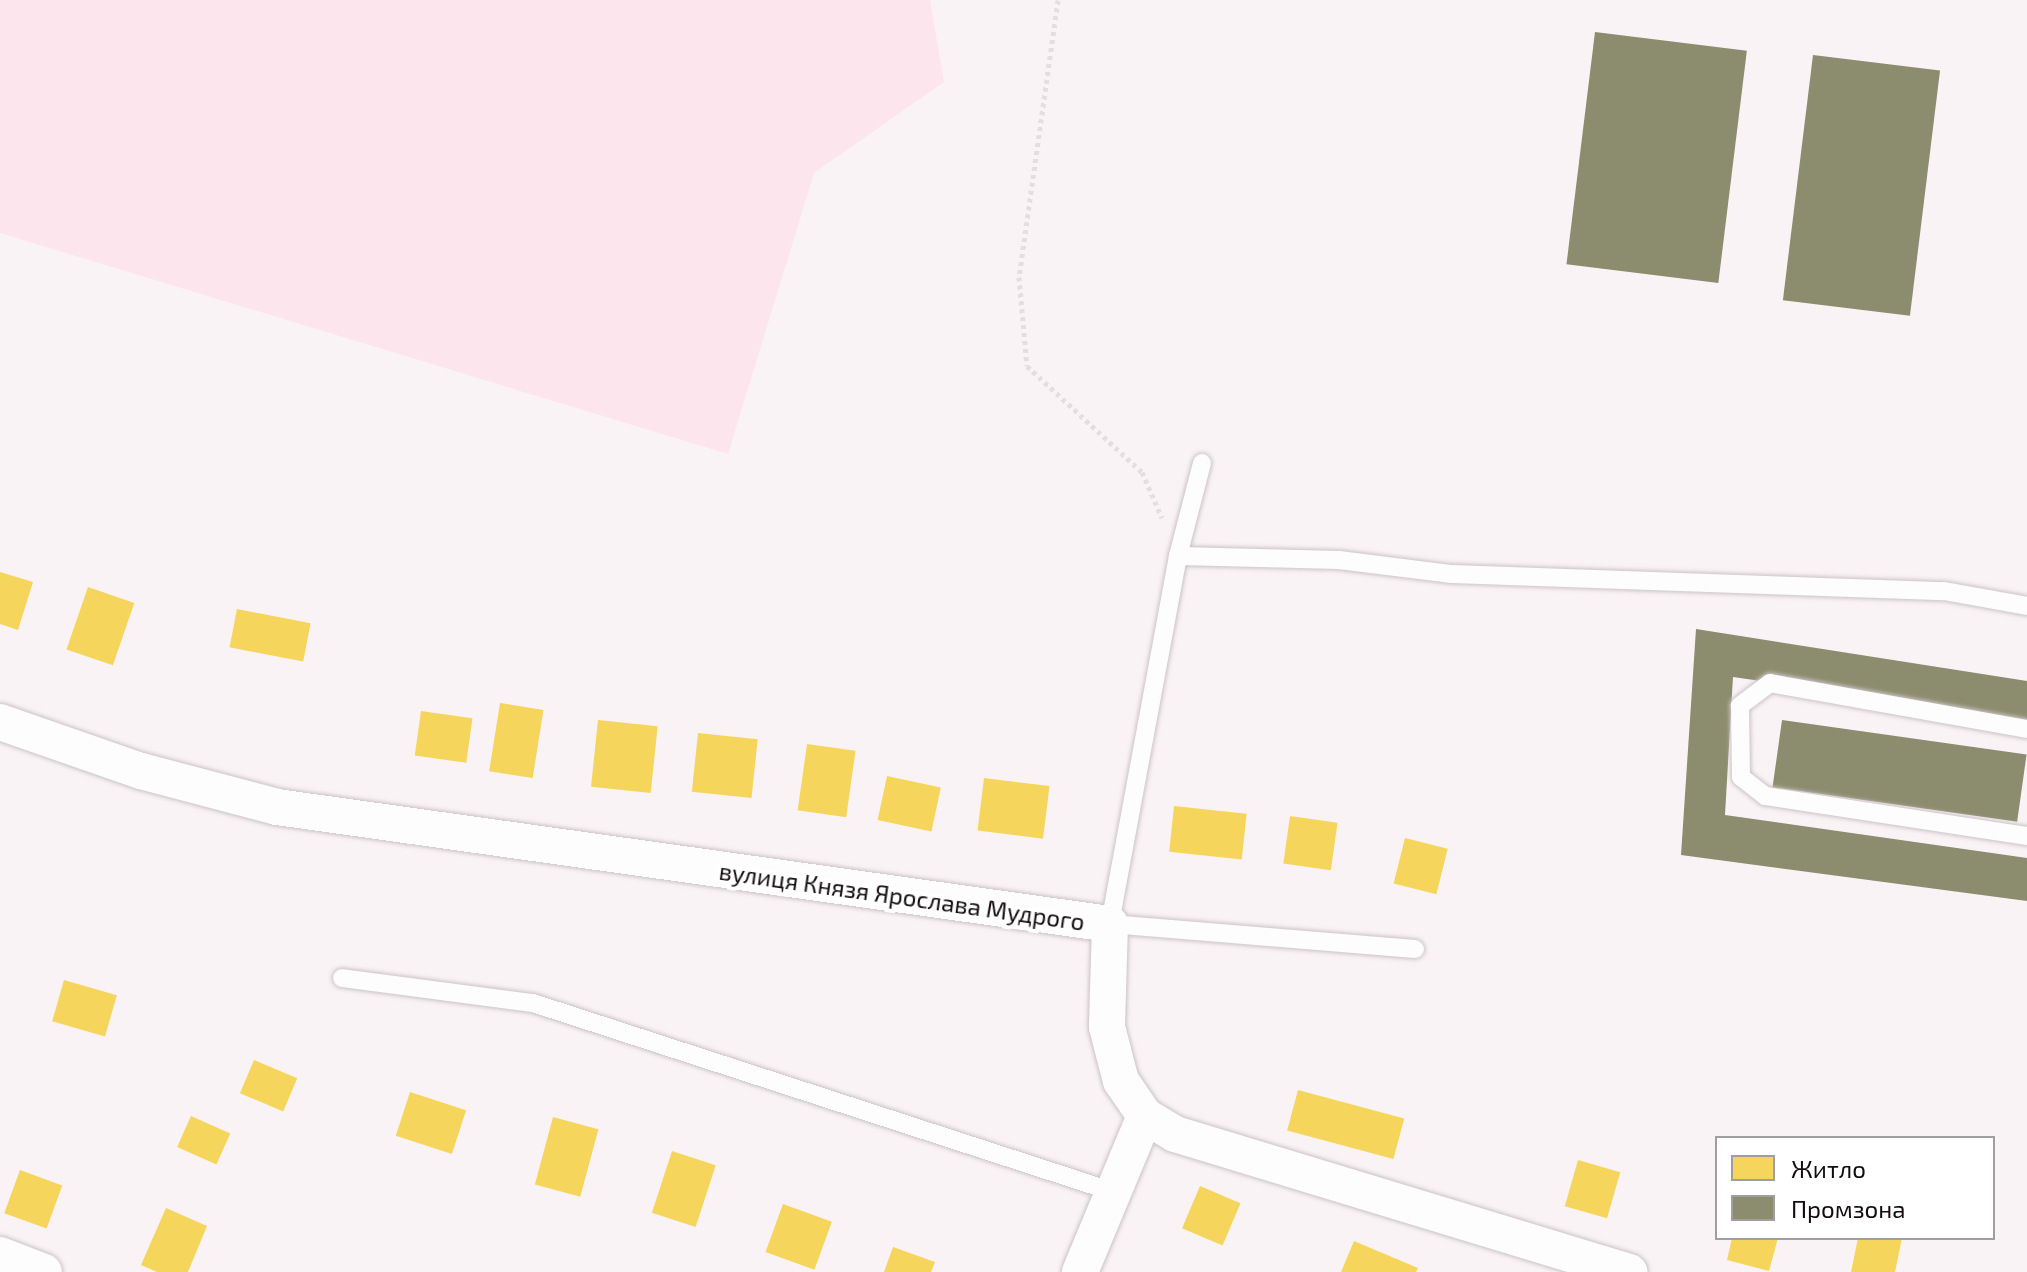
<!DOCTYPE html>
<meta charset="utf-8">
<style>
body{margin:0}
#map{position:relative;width:2027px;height:1272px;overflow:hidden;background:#faf3f5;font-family:"Exo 2",sans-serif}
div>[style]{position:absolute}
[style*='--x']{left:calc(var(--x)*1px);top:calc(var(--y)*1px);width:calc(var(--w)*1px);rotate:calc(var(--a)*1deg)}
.green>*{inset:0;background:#fce5ec}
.homes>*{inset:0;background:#f6d55c;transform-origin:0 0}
.industry>*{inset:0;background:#8c8c6e;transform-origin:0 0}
.path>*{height:5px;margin-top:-2.5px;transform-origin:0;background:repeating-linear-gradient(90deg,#e2dfe1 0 4px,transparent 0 8px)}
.roads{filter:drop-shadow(0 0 2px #cbc3c6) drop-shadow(0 0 2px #cbc3c6)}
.lane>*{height:18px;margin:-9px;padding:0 9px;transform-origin:9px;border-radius:9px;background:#fefdfe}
.street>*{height:36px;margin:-18px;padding:0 18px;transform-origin:18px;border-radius:18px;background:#fefdfe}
span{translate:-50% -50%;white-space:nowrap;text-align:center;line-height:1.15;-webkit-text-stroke:8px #fff;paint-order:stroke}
.street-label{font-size:24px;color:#130c0e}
.legend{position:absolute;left:1715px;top:1136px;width:280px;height:104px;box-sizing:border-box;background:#fff;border:2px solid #a19e9f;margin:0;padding:10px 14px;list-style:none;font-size:24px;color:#130c0e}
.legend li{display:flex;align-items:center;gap:16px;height:40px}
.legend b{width:40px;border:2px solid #a19e9f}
</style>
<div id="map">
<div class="green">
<div style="clip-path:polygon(0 0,930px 0,944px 82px,814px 173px,728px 454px,0 233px)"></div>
</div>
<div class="homes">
<div style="clip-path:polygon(0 572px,33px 582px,18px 630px,0 624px)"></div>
<div style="left:88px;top:587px;width:49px;height:66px;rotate:19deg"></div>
<div style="left:237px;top:609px;width:75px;height:39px;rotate:11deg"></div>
<div style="left:500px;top:703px;width:44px;height:69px;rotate:9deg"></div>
<div style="left:421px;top:711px;width:52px;height:45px;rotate:8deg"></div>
<div style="left:598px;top:720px;width:60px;height:67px;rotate:6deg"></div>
<div style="left:698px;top:733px;width:60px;height:59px;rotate:6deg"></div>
<div style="left:807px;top:744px;width:49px;height:67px;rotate:8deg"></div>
<div style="left:887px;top:776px;width:55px;height:45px;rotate:12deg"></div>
<div style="left:984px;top:778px;width:66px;height:53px;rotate:7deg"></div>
<div style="left:1174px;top:806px;width:73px;height:46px;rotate:6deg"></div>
<div style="left:1290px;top:816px;width:48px;height:48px;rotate:8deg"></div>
<div style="left:1405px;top:838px;width:44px;height:47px;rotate:14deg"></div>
<div style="left:64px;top:980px;width:55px;height:43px;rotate:16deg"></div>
<div style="left:254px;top:1060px;width:47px;height:36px;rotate:23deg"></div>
<div style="left:1298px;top:1090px;width:110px;height:42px;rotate:15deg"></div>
<div style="left:410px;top:1092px;width:59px;height:46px;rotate:18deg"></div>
<div style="left:191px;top:1116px;width:43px;height:34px;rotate:24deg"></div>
<div style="left:553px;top:1117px;width:47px;height:70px;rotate:15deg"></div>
<div style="left:672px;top:1151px;width:46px;height:65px;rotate:18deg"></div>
<div style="left:1578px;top:1160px;width:44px;height:48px;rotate:16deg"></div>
<div style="left:20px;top:1170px;width:45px;height:46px;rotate:20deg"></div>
<div style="left:1200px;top:1186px;width:44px;height:46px;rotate:23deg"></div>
<div style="left:783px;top:1204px;width:52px;height:51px;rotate:20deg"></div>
<div style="clip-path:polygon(166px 1208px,207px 1226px,188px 1272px,157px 1272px,141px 1265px)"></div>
<div style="clip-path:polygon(1732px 1238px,1778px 1238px,1769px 1271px,1727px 1260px)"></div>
<div style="clip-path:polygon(1858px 1238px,1902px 1238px,1895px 1272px,1851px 1272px)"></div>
<div style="clip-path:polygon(1354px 1241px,1418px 1268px,1416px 1272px,1341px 1272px)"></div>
<div style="clip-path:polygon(893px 1247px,935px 1262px,931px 1272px,884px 1272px)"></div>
</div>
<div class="industry">
<div style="left:1595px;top:32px;width:153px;height:234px;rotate:7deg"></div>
<div style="left:1813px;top:55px;width:128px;height:247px;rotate:7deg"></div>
<div style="clip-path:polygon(1696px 629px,2027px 681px,2027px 720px,1733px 677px,1725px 815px,2027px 858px,2027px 901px,1681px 855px)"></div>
<div style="left:1782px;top:720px;width:247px;height:68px;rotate:8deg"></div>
</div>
<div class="path">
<div style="--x:1058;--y:0;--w:280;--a:98"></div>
<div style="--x:1019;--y:277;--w:89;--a:84.9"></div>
<div style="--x:1027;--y:366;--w:156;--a:42.7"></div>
<div style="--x:1142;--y:472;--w:50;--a:66.5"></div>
</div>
<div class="roads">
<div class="lane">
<div style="--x:1202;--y:463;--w:96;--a:104.5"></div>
<div style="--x:1178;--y:556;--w:374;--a:100.5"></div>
<div style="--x:1110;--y:924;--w:306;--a:4.7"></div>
<div style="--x:1178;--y:556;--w:161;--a:1.4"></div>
<div style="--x:1339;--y:560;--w:114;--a:7.1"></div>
<div style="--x:1452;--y:574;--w:492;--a:2"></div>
<div style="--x:1944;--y:591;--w:84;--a:10.2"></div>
<div style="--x:2027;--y:729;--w:261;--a:-169.9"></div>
<div style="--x:1770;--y:683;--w:38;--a:143"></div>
<div style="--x:1740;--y:706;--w:71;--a:89.2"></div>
<div style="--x:1741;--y:777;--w:31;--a:38"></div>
<div style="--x:1765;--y:796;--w:265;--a:8.7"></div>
<div style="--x:342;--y:978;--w:193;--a:7.5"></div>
<div style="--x:533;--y:1003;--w:611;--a:18.02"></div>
</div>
<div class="street">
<div style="--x:0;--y:722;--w:149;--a:19.2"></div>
<div style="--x:141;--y:771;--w:141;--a:14.8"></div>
<div style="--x:277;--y:807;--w:841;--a:8"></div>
<div style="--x:1110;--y:924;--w:103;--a:91.7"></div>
<div style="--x:1107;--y:1027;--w:56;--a:75.5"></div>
<div style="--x:1121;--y:1081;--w:42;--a:55.6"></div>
<div style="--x:1145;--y:1116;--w:35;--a:31"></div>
<div style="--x:1175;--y:1134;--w:475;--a:16.9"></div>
<div style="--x:0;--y:1255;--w:47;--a:21.1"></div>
<div style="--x:1080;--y:1272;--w:169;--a:-67.4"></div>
</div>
</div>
<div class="street-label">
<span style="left:902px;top:896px;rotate:8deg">вулиця Князя Ярослава Мудрого</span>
</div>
<ul class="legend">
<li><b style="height:22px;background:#f6d55c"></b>Житло</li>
<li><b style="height:22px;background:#8c8c6e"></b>Промзона</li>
</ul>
</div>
